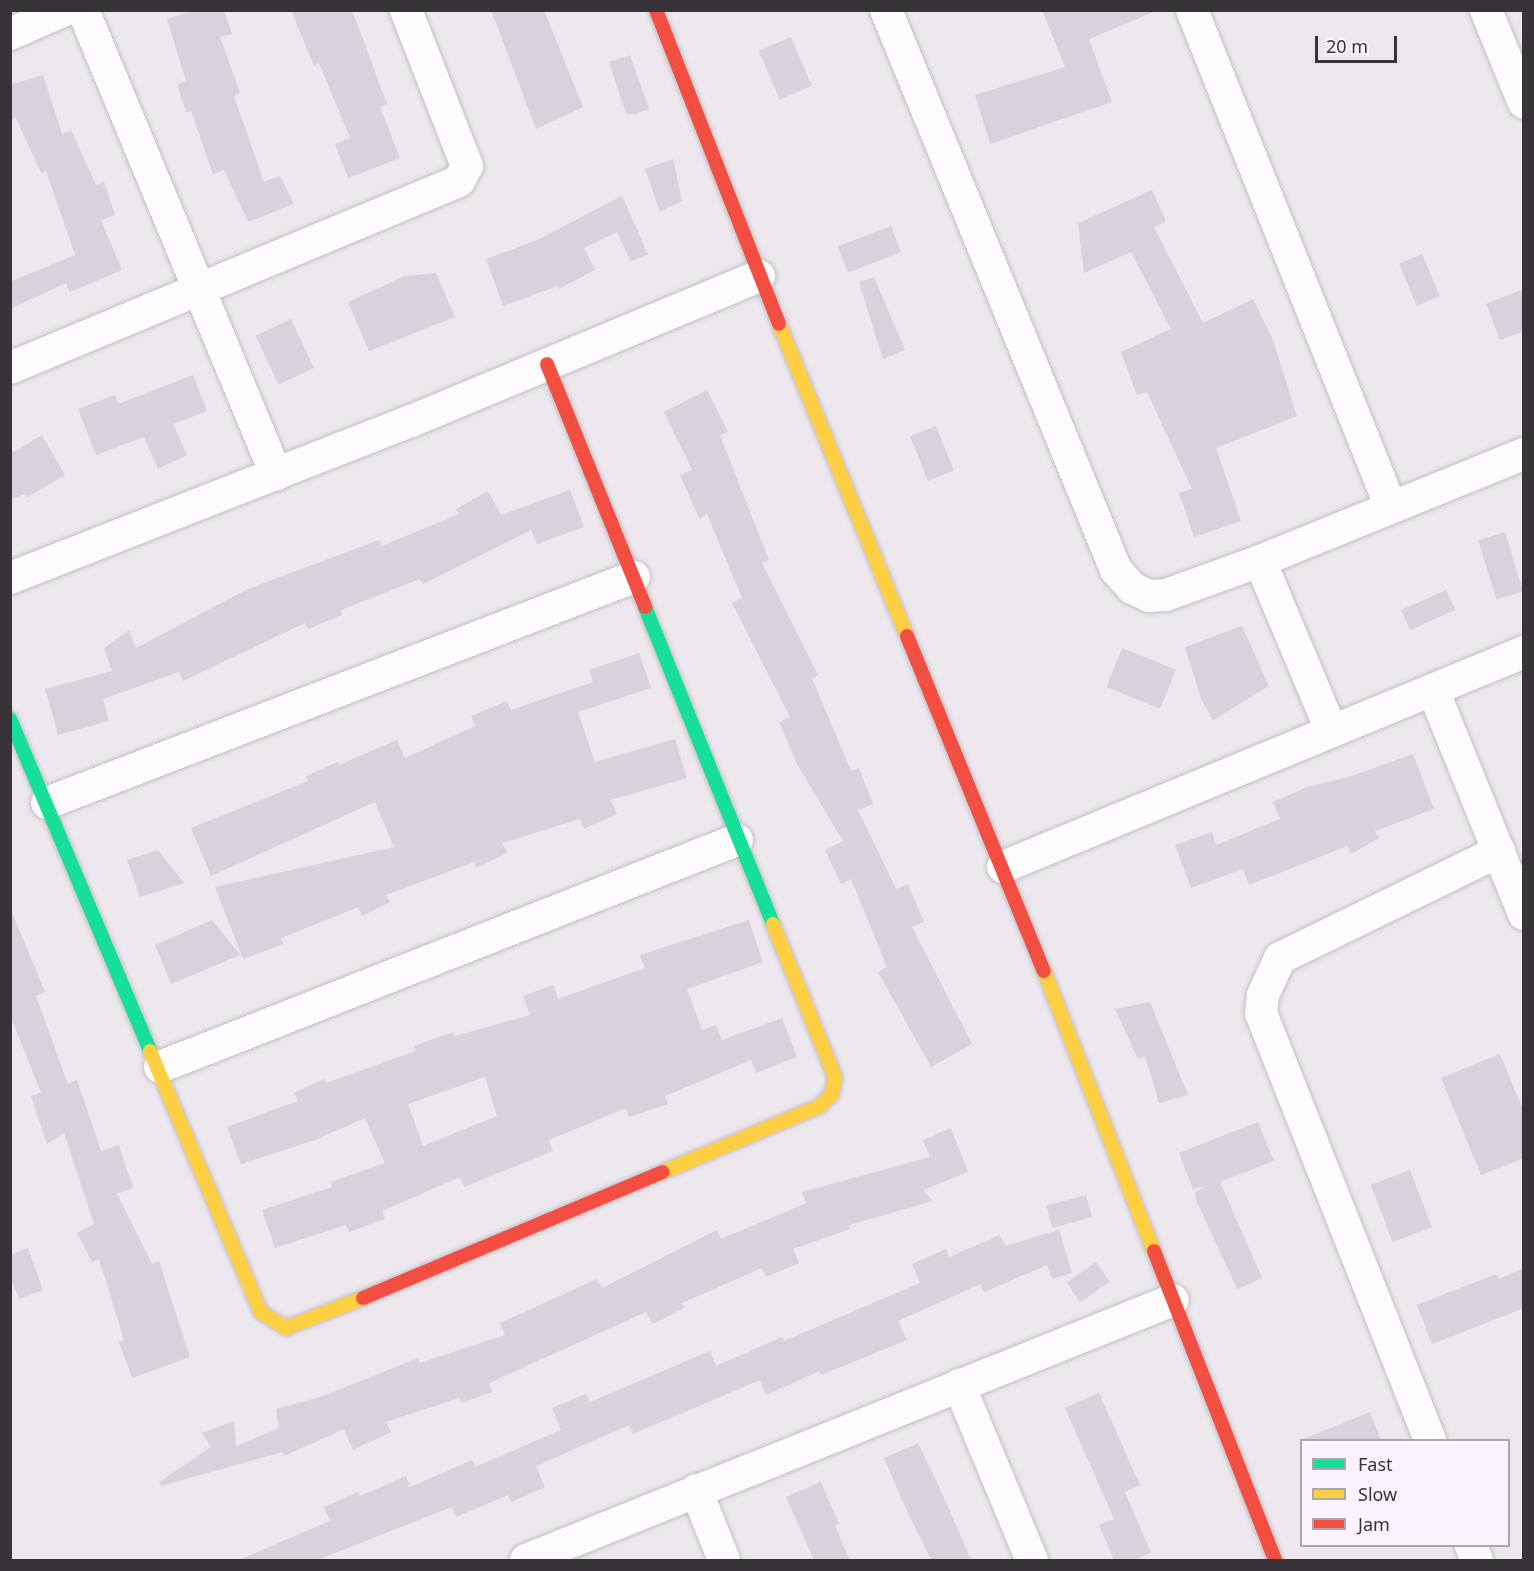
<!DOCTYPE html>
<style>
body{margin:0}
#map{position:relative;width:1534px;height:1571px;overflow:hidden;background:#ede8ee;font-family:"Noto Sans",sans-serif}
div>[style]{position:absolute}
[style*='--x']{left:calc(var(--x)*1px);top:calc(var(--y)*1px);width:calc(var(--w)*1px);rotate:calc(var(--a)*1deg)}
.building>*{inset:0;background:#d9d1db;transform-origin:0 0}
.roads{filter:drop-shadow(0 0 2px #c4bfc5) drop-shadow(0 0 2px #c4bfc5)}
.street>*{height:32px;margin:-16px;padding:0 16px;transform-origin:16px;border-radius:16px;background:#fcfcfc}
.fast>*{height:14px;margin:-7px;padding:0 7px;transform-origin:7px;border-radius:7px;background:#16e098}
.slow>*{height:14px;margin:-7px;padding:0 7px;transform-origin:7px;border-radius:7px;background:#ffcf43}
.jam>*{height:14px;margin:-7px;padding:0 7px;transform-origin:7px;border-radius:7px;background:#f24e42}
span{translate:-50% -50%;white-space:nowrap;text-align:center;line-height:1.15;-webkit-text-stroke:6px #faf2fd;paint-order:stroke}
.frame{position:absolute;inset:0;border:12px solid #373338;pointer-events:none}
.legend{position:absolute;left:1300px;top:1439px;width:210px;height:108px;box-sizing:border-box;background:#faf2fd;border:2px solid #aca6ae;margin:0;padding:8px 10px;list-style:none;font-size:18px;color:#373338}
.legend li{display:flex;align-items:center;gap:12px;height:30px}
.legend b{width:30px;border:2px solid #aca6ae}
.scale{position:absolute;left:1315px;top:36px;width:82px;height:27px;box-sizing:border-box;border:3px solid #373338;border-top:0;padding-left:8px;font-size:18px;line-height:21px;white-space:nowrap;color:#373338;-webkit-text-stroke:4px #faf2fd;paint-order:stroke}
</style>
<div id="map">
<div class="building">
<div style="clip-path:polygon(195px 10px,224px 10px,232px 34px,220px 37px,240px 93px,234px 96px,264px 182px,280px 176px,294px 204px,248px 222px,224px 170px,213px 174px,191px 111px,186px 112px,177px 84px,186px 81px,167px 19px)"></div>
<div style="clip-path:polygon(291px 10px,352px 10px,387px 104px,380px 107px,400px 158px,348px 178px,335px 144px,350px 138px,319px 63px,314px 66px)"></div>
<div style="clip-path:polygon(491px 10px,544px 10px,583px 107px,536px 129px)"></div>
<div style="clip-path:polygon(1042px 10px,1156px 11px,1089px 39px,1112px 102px,990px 144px,975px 95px,1065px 67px)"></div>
<div style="left:791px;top:37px;width:53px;height:35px;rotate:67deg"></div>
<div style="clip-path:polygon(630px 55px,649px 109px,635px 114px,626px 114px,609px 62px)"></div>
<div style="clip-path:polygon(43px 75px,62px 134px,71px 130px,96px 185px,104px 182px,115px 215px,101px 220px,122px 270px,70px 292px,66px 283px,10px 309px,10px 282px,75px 255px,46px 171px,41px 173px,16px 118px,10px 120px,10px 85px)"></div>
<div style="clip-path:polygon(673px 159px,682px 201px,660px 212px,645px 169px)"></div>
<div style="clip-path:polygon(1152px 190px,1166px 221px,1154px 227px,1203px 323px,1253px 299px,1273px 340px,1297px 416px,1216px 448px,1241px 521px,1194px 537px,1179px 493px,1192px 489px,1147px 392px,1137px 395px,1121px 352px,1171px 329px,1131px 252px,1084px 273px,1078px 223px)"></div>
<div style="clip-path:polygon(622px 196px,648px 254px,631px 262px,617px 232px,584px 248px,595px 270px,559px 289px,558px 286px,503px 306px,486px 259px,535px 241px)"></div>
<div style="left:891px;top:226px;width:28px;height:57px;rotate:69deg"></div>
<div style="left:1422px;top:254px;width:46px;height:25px;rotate:67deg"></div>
<div style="clip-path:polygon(436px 273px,455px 317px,369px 351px,348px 302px,405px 276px)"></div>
<div style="clip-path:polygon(874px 277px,905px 350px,883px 359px,859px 282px)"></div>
<div style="clip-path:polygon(1524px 289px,1524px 331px,1500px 340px,1486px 304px)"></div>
<div style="left:291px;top:319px;width:54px;height:39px;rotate:65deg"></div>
<div style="clip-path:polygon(193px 375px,207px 411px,173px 424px,187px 455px,158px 469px,144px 437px,96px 455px,78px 409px,115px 395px,118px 404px)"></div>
<div style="clip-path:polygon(707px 390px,728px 432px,720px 435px,769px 560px,762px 563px,818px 675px,812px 678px,851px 771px,859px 768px,873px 804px,858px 810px,896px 889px,908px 884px,924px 922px,912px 927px,972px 1044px,931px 1067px,878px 972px,887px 967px,851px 879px,841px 884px,825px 850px,843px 841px,797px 764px,779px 722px,790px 717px,732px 603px,742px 598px,707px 514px,699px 518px,680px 475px,692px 470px,664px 412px)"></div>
<div style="left:936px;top:426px;width:48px;height:28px;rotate:68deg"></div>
<div style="clip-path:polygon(42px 435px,65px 475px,26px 498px,25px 494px,10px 500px,10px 454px)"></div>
<div style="clip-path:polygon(570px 490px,584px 527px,537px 544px,531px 530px,423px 584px,420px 579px,341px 610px,342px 615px,308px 629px,305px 623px,183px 681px,179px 672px,103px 699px,109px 721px,58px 735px,45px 689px,112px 671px,104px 648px,129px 630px,136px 648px,248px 589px,379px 540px,382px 546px,459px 514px,456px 509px,488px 491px,501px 515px)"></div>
<div style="left:1505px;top:532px;width:62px;height:28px;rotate:73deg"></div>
<div style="left:1446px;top:590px;width:22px;height:49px;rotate:66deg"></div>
<div style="clip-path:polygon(1242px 626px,1269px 686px,1213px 720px,1201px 699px,1185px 647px)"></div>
<div style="left:1122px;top:648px;width:58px;height:42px;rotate:22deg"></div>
<div style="clip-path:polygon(639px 653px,651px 688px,578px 712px,595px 762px,675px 739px,687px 778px,611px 800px,617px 814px,584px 829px,580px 819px,502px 843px,507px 853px,476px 868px,474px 862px,386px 895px,390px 902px,362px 916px,358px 907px,281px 938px,283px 944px,243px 959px,215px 887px,394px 847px,375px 802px,211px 876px,191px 828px,308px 781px,306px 776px,338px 762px,339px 765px,397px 740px,405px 758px,475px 726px,471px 716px,507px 701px,511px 710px,593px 682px,589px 670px)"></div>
<div style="clip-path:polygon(1413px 754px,1434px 809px,1375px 831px,1379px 838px,1351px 854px,1347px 846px,1249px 885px,1243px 869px,1191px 888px,1175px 845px,1212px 832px,1216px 845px,1280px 819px,1273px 802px,1310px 786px,1349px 777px)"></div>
<div style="clip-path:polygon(158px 850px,184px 883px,140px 897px,127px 860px)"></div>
<div style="clip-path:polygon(11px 910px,45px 992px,36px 996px,68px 1084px,77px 1080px,101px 1151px,119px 1145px,133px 1188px,117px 1194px,152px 1264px,159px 1261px,190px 1357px,132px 1378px,119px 1342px,124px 1340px,99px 1259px,92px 1262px,77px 1233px,94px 1224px,64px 1133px,47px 1144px,31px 1096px,41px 1093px,10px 1015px)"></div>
<div style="clip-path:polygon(212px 920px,240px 955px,171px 984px,155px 945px)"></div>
<div style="clip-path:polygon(evenodd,749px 920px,763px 962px,687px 989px,702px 1030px,716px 1025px,722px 1040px,782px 1018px,797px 1057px,756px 1073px,751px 1060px,665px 1096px,668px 1104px,629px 1117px,626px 1108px,549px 1140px,553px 1151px,464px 1187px,460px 1177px,382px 1211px,385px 1219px,349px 1232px,346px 1225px,275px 1248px,262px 1210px,332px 1187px,331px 1182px,385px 1163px,365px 1118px,315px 1140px,241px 1164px,227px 1127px,298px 1101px,294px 1093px,324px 1079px,326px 1083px,416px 1051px,414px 1046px,453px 1032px,455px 1036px,530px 1015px,523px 996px,553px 985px,558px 999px,645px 968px,640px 955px,749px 920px,485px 1077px,497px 1116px,423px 1146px,408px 1104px,485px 1077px)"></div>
<div style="clip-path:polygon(1150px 1002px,1188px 1095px,1159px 1103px,1145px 1056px,1138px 1059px,1115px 1009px)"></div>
<div style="clip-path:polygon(1500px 1054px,1524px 1112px,1524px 1158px,1481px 1175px,1441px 1078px)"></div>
<div style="clip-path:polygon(1258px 1122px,1274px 1161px,1220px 1182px,1262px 1278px,1237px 1289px,1197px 1202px,1195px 1193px,1204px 1186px,1193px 1189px,1179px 1153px)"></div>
<div style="clip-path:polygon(951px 1128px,968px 1172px,923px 1190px,933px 1201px,849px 1225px,850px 1229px,793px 1249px,799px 1263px,766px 1277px,762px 1268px,682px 1303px,684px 1308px,653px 1324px,646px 1312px,489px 1383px,492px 1392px,461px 1403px,459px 1398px,386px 1422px,391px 1432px,353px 1450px,344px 1429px,284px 1456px,283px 1452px,161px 1486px,159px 1482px,211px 1447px,202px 1433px,234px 1421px,236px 1446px,279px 1428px,276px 1409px,320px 1397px,418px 1358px,420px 1363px,505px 1335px,500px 1323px,597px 1279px,602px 1288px,717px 1230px,721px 1239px,806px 1203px,802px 1192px,930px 1157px,923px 1140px)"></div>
<div style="left:1410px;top:1170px;width:61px;height:42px;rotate:69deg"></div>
<div style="left:1086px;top:1195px;width:23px;height:41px;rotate:75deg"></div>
<div style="clip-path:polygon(1059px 1230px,1072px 1273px,1052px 1279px,1047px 1265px,984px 1292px,981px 1284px,898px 1321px,907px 1340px,821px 1375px,820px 1371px,766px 1395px,760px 1380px,633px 1434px,629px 1425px,536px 1466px,545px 1487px,511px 1502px,508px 1495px,456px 1517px,452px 1507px,317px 1560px,239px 1560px,330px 1521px,324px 1507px,358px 1492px,360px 1496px,406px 1476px,410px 1487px,472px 1460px,475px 1467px,561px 1430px,552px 1408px,586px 1394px,590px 1402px,710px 1351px,716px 1366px,782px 1337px,784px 1341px,920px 1283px,912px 1264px,946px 1249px,949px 1257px,1000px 1235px,1005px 1246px)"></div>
<div style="clip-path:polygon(28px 1248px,43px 1290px,19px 1299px,10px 1277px,10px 1255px)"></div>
<div style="left:1096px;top:1262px;width:24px;height:36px;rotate:55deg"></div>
<div style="clip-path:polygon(1524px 1268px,1524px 1308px,1432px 1344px,1417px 1305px,1496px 1274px,1499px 1279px)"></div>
<div style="clip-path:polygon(1099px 1393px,1140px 1485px,1125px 1492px,1151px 1553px,1134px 1560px,1114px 1560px,1099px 1525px,1114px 1519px,1065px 1408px)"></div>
<div style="clip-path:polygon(1370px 1412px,1381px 1440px,1301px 1440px)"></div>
<div style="clip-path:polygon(918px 1443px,941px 1491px,971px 1560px,931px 1560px,902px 1500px,884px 1458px)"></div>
<div style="clip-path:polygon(821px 1482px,839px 1524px,835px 1526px,850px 1560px,814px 1560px,786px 1497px)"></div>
</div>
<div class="roads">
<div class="street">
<div style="--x:83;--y:10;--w:503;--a:67.42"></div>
<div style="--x:886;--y:10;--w:605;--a:67.67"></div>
<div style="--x:1116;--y:570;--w:24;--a:48"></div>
<div style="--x:1132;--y:588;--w:19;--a:25"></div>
<div style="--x:1149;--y:596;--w:17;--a:-3"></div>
<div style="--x:1166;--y:595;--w:100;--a:-19.9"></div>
<div style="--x:1260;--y:561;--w:285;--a:-22.1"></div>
<div style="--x:1192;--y:10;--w:533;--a:68.2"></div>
<div style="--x:1486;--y:10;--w:100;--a:67.8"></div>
<div style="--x:10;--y:34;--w:60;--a:-23.6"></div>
<div style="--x:10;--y:368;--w:486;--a:-22.6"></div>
<div style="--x:459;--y:181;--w:17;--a:-62"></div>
<div style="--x:467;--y:166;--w:168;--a:-111.4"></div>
<div style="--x:1260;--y:561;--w:183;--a:67.2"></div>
<div style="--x:10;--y:578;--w:431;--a:-21.4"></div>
<div style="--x:411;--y:421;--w:377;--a:-22.6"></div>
<div style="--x:1433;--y:690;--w:242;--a:67.9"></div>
<div style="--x:47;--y:803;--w:629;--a:-21.06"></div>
<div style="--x:1003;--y:867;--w:564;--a:-22.42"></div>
<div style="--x:160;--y:1067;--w:620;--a:-21.48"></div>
<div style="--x:959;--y:1385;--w:190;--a:67.4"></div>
<div style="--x:1430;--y:1440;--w:458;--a:-111.6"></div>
<div style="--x:1261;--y:1014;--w:19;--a:-84"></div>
<div style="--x:1263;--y:995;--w:41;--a:-65.3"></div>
<div style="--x:1280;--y:958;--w:244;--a:-26"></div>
<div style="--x:696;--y:1490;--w:75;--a:68.2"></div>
<div style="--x:1471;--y:1546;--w:15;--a:67"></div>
<div style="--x:526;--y:1560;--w:697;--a:-21.89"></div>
</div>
<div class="fast">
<div style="--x:645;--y:607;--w:342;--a:68"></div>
<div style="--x:10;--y:719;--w:360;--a:67.1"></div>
</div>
<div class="slow">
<div style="--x:779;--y:324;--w:337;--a:67.7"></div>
<div style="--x:1044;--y:971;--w:301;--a:68.6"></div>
<div style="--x:150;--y:1051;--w:284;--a:67"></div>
<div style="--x:261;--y:1312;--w:30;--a:33"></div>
<div style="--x:286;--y:1328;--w:83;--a:-21.3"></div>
<div style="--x:663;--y:1172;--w:170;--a:-22.8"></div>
<div style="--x:820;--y:1106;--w:17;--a:-45"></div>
<div style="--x:832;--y:1094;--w:17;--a:-80"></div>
<div style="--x:835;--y:1077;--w:165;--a:-112.1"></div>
</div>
<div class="jam">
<div style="--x:656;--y:10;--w:337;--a:68.6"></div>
<div style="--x:547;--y:364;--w:262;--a:68"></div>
<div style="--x:907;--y:636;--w:362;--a:67.8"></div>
<div style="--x:1154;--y:1251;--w:332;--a:68.6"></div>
<div style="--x:363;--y:1298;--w:325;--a:-22.8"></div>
</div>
</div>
<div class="frame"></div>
<ul class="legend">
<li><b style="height:8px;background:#16e098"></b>Fast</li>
<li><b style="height:8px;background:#ffcf43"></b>Slow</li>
<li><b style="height:8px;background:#f24e42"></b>Jam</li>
</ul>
<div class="scale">20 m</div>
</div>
